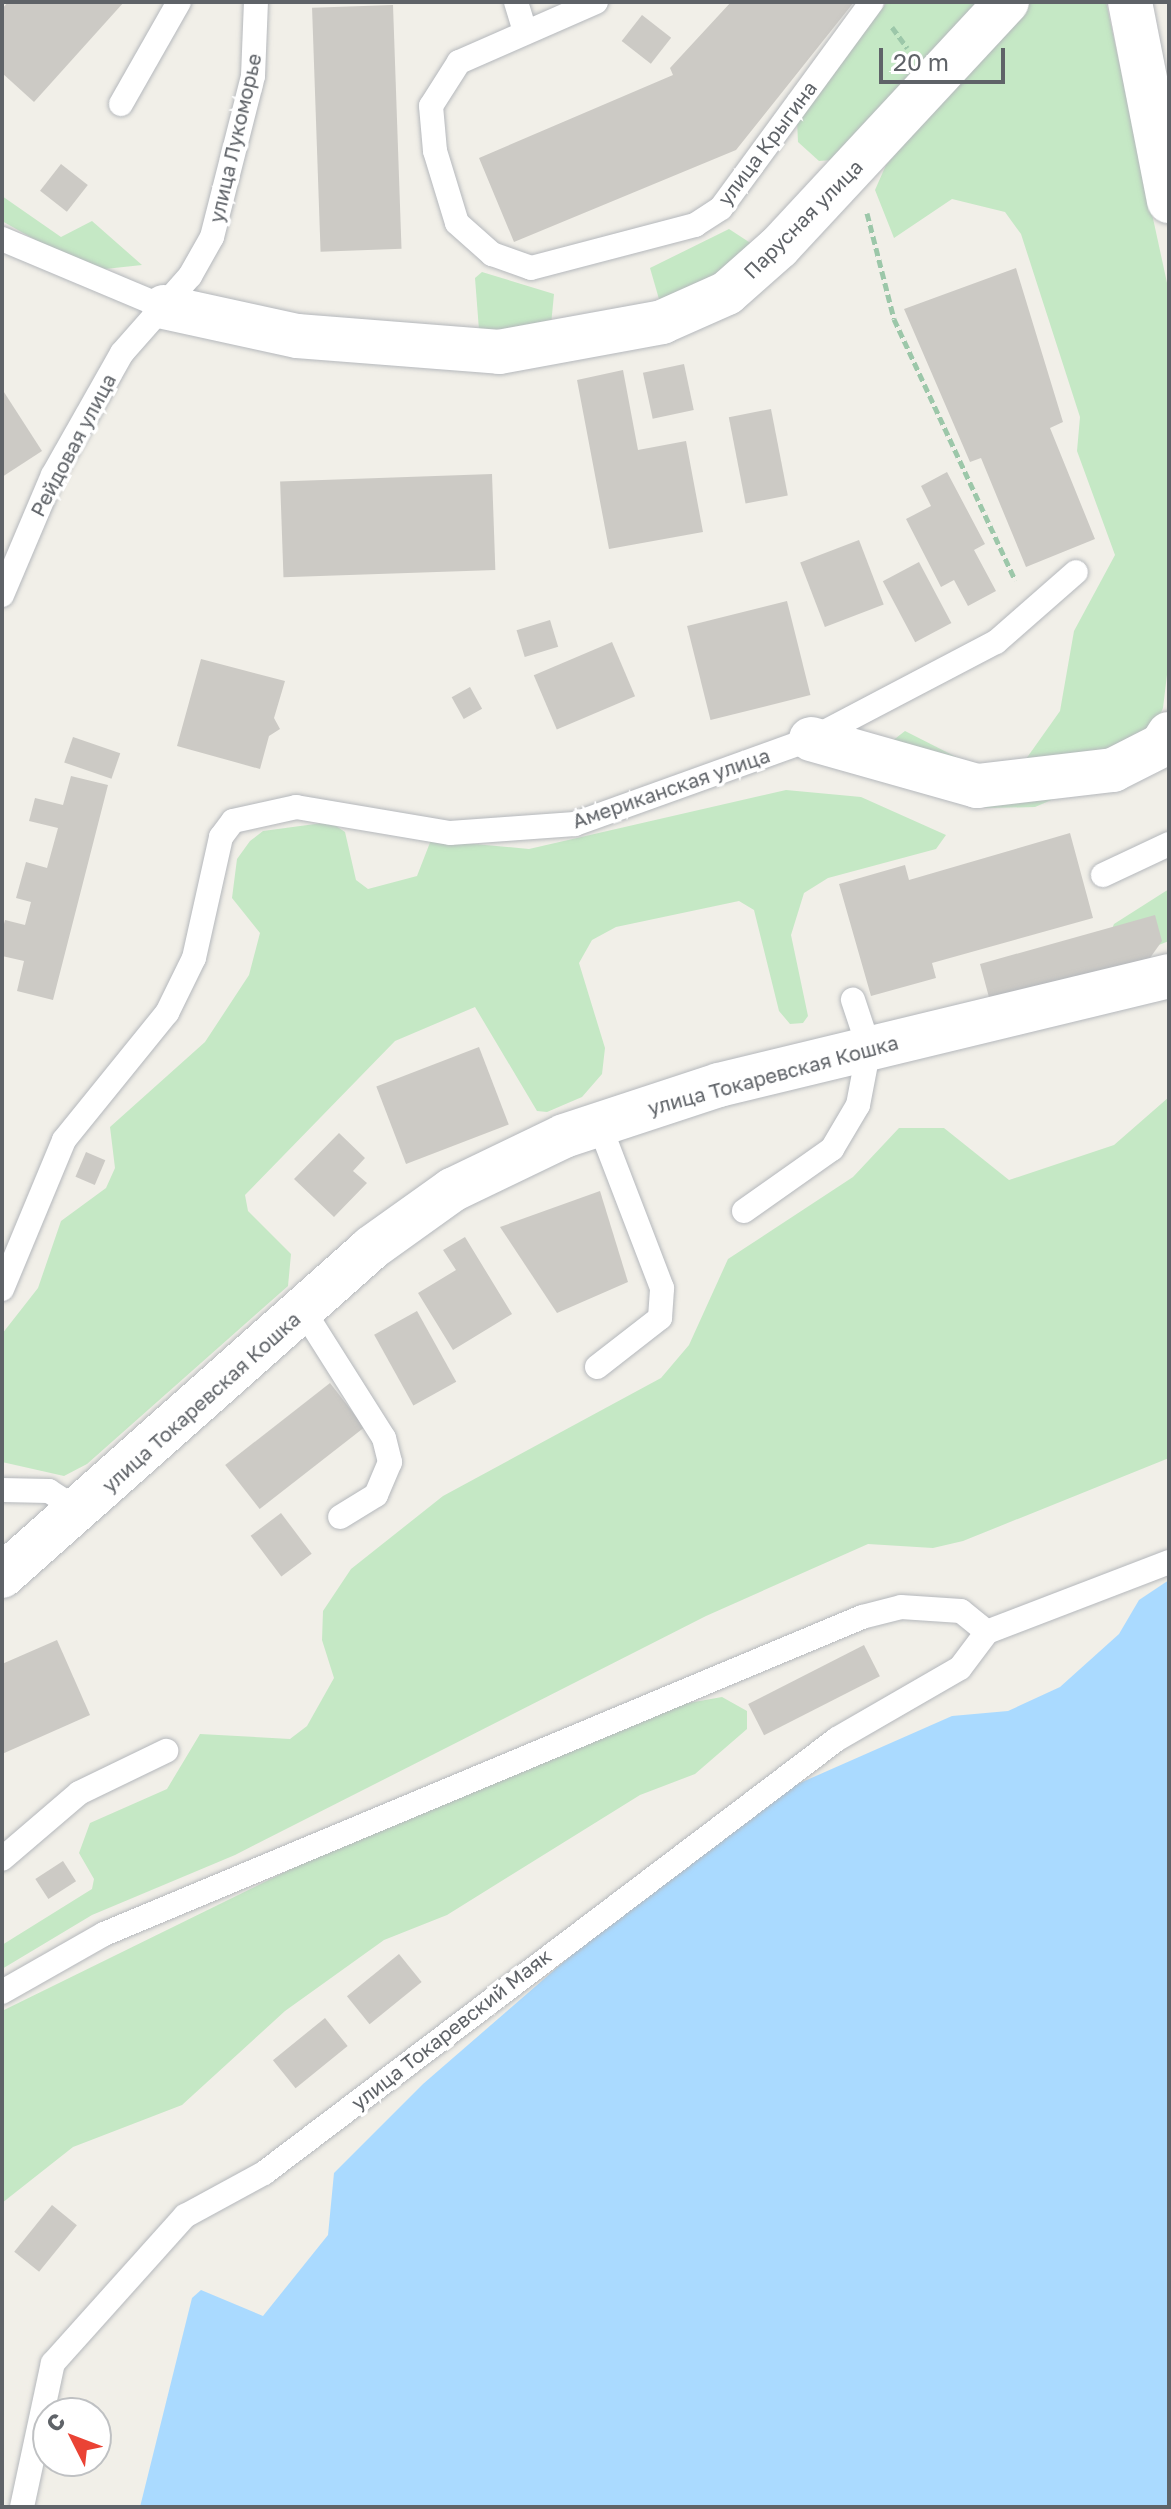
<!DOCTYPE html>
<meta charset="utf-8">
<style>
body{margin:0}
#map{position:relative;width:1171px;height:2509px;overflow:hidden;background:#f1efe8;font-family:"Golos Text",sans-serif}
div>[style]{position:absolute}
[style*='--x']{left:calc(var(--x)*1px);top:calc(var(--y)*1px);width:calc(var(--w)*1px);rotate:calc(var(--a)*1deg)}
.green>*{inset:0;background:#c5e8c5}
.water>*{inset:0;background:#aadaff}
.building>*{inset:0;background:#cccac5;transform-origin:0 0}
.path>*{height:5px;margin-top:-2.5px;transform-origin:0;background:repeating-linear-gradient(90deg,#9cc7a9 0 8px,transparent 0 12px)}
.roads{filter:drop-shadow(0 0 2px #b5b8bc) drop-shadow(0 0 2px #b5b8bc)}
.service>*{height:24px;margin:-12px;padding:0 12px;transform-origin:12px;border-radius:12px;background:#fff}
.minor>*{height:44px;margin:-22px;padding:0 22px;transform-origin:22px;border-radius:22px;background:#fff}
.secondary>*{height:44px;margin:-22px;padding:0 22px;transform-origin:22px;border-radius:22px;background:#fff}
span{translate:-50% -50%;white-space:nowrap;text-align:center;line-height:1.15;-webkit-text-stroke:7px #fff;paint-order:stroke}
.street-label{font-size:20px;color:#5f6368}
.frame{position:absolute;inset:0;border:4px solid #5f6368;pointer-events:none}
.north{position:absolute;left:32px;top:2397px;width:80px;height:80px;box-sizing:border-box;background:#fff;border:2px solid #bfc1c3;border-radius:50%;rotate:312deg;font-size:22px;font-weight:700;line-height:32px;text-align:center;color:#5f6368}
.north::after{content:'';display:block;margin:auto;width:28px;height:36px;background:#ea4335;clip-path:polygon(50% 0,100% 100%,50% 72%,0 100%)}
.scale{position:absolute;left:879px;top:48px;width:126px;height:36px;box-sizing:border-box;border:4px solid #5f6368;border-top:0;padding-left:10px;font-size:24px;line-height:28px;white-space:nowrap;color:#5f6368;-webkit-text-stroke:6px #fff;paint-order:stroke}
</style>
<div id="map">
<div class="green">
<div style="clip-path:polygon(887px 2px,986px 2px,832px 160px,819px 161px,798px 142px,797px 121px)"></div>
<div style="clip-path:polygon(1028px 2px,1106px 2px,1169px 292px,1169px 658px,1163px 708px,1146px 746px,1105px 777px,1035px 807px,987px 808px,883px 769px,878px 752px,905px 731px,976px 767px,1026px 759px,1060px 711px,1074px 631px,1115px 555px,1077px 451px,1080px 417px,1021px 234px,1005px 212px,952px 199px,894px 238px,875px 190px,886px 165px)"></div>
<div style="clip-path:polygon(2px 196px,61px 237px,92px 221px,142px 265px,105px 269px,48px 247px,2px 221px)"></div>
<div style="clip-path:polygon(729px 229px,752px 244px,714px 280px,672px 302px,659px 299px,650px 268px)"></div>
<div style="clip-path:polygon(482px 272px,554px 294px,551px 325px,545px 331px,479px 330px,475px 278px)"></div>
<div style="clip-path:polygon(786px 790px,861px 797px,946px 835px,936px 849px,828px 878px,804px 893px,791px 935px,808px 1016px,803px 1023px,790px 1024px,779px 1011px,754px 910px,739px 901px,616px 927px,592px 940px,579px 963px,605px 1048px,602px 1074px,582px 1097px,547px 1112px,537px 1111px,475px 1007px,395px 1041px,245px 1195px,248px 1211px,291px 1254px,288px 1286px,87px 1464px,64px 1476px,2px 1462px,2px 1334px,38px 1288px,61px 1221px,106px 1188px,115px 1168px,110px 1127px,205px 1042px,249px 975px,260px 933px,232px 898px,237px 859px,250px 841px,263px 831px,330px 822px,345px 832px,356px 880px,368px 889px,417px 876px,431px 840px,529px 849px)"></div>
<div style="clip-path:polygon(1169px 889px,1169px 941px,1125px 958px,1109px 936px,1114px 924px)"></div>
<div style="clip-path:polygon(1169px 1097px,1169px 1458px,963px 1541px,933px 1548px,868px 1544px,706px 1616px,235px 1855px,92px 1915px,2px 1969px,2px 1945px,92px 1889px,94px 1879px,79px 1853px,90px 1823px,167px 1789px,200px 1734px,290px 1739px,307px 1726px,334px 1678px,322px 1640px,323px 1611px,351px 1569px,443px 1496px,661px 1378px,689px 1345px,728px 1259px,853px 1177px,899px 1128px,944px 1128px,1009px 1180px,1114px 1145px)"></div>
<div style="clip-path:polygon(722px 1697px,747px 1711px,747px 1729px,695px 1774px,640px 1795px,447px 1915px,384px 1940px,285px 2011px,182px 2105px,73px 2147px,2px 2203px,2px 2011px,594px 1720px)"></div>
</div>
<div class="water">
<div style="clip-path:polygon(1169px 1580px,1169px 2507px,140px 2507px,192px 2298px,201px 2290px,263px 2316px,328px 2235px,334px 2173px,423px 2084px,642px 1894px,775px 1794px,952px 1716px,1008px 1711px,1060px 1687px,1119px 1634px,1139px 1600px)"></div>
</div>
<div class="building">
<div style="clip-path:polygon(8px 2px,124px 2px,34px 102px,2px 73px,2px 9px)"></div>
<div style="clip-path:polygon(731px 2px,854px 2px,736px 150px,514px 242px,479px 158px,673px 75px,670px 68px)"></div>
<div style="left:393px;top:5px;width:244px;height:81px;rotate:88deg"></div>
<div style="left:642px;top:15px;width:37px;height:33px;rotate:38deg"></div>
<div style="left:61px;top:164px;width:34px;height:34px;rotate:38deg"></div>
<div style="clip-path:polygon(1016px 268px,1063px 422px,1050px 428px,1095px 539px,1026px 567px,981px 458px,970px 462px,904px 309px)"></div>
<div style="left:684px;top:364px;width:47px;height:42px;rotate:78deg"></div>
<div style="clip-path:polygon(623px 370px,638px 450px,686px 441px,703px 532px,609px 549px,577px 380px)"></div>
<div style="clip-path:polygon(2px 389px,42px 451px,2px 477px)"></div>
<div style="left:771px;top:409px;width:88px;height:43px;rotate:79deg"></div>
<div style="clip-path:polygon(947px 472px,985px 544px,974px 550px,996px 591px,968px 606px,954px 580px,941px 587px,906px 519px,931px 506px,921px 486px)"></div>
<div style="left:492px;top:474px;width:96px;height:212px;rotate:88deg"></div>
<div style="left:859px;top:540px;width:69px;height:63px;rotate:69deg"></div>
<div style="left:919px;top:562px;width:69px;height:41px;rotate:62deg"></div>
<div style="left:787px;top:601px;width:97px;height:103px;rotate:76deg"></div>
<div style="left:550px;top:620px;width:28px;height:35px;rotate:73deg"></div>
<div style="left:612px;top:642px;width:59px;height:85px;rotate:67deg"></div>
<div style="clip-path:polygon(201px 659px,285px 681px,274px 718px,280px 729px,269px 736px,260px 769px,177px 746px)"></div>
<div style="left:470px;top:687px;width:25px;height:21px;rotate:61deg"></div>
<div style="left:73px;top:737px;width:50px;height:27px;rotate:19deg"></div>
<div style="clip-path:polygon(71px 776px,108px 785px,53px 1000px,17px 991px,24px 961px,2px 956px,2px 932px,5px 920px,25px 925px,31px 902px,16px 898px,26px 862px,47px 868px,58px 828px,29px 821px,35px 798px,63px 805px)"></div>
<div style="clip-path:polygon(1070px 833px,1093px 918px,932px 963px,936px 978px,871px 996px,839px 884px,905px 865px,909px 880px)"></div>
<div style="clip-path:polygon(1155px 915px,1162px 941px,1150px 958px,990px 1001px,980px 964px)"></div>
<div style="left:479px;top:1047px;width:83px;height:110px;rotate:69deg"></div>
<div style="clip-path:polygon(339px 1133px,365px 1158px,353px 1171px,367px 1183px,334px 1217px,294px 1179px)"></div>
<div style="left:86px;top:1152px;width:21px;height:27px;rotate:23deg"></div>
<div style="clip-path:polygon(600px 1191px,628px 1282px,557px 1313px,500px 1227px)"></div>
<div style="clip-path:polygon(465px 1237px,512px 1314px,453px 1350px,418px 1293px,456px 1270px,443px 1250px)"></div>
<div style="left:417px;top:1311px;width:81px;height:49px;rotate:61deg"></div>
<div style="left:330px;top:1383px;width:56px;height:133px;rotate:52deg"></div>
<div style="left:281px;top:1513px;width:51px;height:38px;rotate:53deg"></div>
<div style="clip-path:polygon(57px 1640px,90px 1715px,2px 1754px,2px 1664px)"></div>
<div style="left:864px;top:1645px;width:35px;height:130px;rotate:63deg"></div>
<div style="left:63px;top:1861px;width:24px;height:33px;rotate:57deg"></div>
<div style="left:399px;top:1954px;width:36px;height:67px;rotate:51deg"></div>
<div style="left:325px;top:2018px;width:36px;height:67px;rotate:51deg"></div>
<div style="left:52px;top:2205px;width:32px;height:60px;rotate:39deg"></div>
</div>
<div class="path">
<div style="--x:892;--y:27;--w:26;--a:54"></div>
<div style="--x:867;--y:213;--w:109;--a:75.7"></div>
<div style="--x:894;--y:319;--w:288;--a:65.1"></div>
</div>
<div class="roads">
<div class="service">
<div style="--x:516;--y:2;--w:30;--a:73"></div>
<div style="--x:596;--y:2;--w:150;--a:156.3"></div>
<div style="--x:459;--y:62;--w:52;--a:122.5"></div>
<div style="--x:431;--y:106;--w:45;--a:84.9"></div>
<div style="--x:435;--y:151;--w:75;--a:73"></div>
<div style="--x:457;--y:223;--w:47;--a:41.5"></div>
<div style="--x:492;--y:254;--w:41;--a:19.7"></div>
<div style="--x:531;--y:268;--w:170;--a:-14.7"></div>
<div style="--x:695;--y:225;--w:31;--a:-33"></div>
<div style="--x:721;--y:208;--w:255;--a:-53.8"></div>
<div style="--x:121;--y:104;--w:117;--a:-60.4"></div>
<div style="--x:2;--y:239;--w:176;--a:22.8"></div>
<div style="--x:2;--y:595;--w:130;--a:-67"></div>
<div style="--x:53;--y:475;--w:140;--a:-60.5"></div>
<div style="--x:122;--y:353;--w:103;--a:-48.6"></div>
<div style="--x:190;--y:276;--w:45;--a:-60.6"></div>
<div style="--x:212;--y:237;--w:166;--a:-75.7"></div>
<div style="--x:253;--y:76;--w:74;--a:-87.7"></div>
<div style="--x:1103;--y:875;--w:73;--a:-25.2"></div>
<div style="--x:744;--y:1211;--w:108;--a:-35.2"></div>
<div style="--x:832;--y:1149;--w:51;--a:-59.4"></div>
<div style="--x:858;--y:1105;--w:58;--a:-79.1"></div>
<div style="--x:869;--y:1048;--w:51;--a:-108.4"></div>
<div style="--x:2;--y:1289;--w:161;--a:-67.4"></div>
<div style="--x:64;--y:1140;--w:164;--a:-51"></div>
<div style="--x:167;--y:1013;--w:61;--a:-63.9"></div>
<div style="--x:194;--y:958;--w:124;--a:-77.4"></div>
<div style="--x:221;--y:837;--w:20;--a:-53"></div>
<div style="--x:233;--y:821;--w:65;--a:-12.5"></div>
<div style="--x:296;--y:807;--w:156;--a:9.6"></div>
<div style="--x:450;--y:833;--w:125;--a:-4.1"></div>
<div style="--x:575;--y:824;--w:251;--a:-19.8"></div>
<div style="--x:811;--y:739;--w:209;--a:-27.7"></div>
<div style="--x:996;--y:642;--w:106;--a:-41.2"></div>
<div style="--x:303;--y:1310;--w:151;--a:57.7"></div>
<div style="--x:384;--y:1438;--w:25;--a:76"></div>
<div style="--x:390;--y:1462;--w:36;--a:113"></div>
<div style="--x:376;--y:1495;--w:42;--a:148.6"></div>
<div style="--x:597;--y:1367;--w:80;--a:-37.9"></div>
<div style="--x:660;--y:1318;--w:30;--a:-86"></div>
<div style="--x:662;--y:1288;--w:176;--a:-111"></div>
<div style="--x:2;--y:1490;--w:47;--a:1.2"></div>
<div style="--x:49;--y:1491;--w:38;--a:33"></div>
<div style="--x:2;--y:1859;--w:101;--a:-40.6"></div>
<div style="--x:79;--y:1793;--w:97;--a:-25.8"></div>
<div style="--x:2;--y:1992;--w:117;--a:-29.6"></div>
<div style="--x:104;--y:1934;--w:822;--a:-22.69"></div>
<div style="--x:862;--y:1617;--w:40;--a:-14.4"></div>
<div style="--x:901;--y:1607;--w:60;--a:3.8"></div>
<div style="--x:961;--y:1611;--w:33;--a:39"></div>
<div style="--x:22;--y:2507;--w:147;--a:-77.9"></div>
<div style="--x:53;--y:2363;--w:198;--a:-48.1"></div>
<div style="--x:185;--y:2216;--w:90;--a:-28.6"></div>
<div style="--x:264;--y:2173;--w:719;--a:-37.14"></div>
<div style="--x:837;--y:1739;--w:142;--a:-30"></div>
<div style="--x:960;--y:1668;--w:45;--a:-53.1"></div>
<div style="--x:987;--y:1632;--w:195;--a:-21"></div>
</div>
<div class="minor">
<div style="--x:164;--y:307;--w:136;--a:12.3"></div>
<div style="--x:297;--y:336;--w:203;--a:4.5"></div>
<div style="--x:499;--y:352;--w:166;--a:-10.4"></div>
<div style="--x:662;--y:322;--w:71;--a:-24"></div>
<div style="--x:727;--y:293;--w:69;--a:-41.5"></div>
<div style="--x:779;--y:247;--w:335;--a:-47.1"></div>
<div style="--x:811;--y:739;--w:173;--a:15.8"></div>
<div style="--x:977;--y:786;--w:137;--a:-6.7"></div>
<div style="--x:1113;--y:770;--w:55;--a:-27"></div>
<div style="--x:1162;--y:745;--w:13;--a:-58"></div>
</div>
<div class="secondary">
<div style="--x:1130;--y:2;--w:203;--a:78.9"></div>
<div style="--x:2;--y:1576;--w:494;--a:-41.6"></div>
<div style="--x:371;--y:1248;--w:100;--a:-35.6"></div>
<div style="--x:452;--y:1190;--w:124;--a:-25.7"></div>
<div style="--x:564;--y:1136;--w:163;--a:-18.2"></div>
<div style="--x:719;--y:1085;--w:463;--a:-13.6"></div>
</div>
</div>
<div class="street-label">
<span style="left:235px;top:138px;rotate:-77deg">улица Лукоморье</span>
<span style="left:767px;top:143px;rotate:-53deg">улица Крыгина</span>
<span style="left:803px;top:219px;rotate:-45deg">Парусная улица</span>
<span style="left:73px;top:445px;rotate:-62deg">Рейдовая улица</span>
<span style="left:671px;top:788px;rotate:-19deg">Американская улица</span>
<span style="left:773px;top:1075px;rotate:-15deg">улица Токаревская Кошка</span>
<span style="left:201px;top:1402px;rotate:-42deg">улица Токаревская Кошка</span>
<span style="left:451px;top:2029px;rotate:-38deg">улица Токаревский Маяк</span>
</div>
<div class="frame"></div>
<div class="north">С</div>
<div class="scale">20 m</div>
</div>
